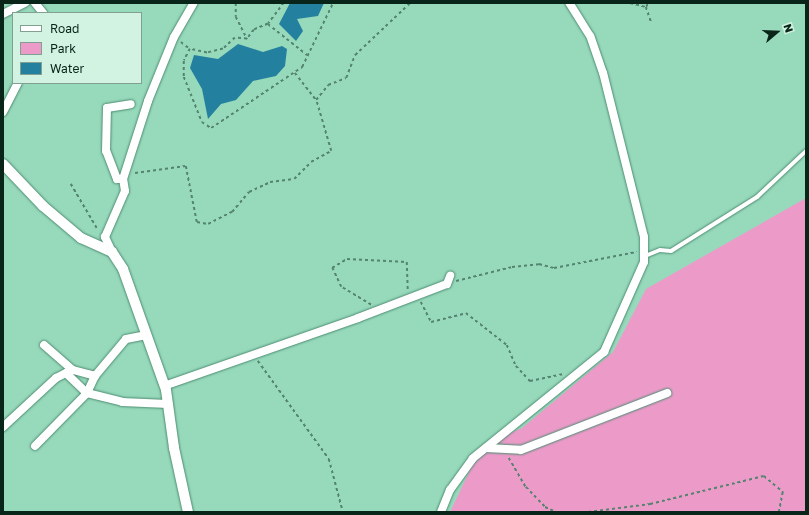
<!DOCTYPE html>
<style>
body{margin:0}
#map{position:relative;width:809px;height:515px;overflow:hidden;background:#97d9bb;font-family:"Golos Text",sans-serif}
div>[style]{position:absolute}
[style*='--x']{left:calc(var(--x)*1px);top:calc(var(--y)*1px);width:calc(var(--w)*1px);rotate:calc(var(--a)*1deg)}
.green>*{inset:0;background:#ec9bc9}
.water>*{inset:0;background:#23819f}
.path>*{height:1.5px;margin-top:-0.75px;transform-origin:0;background:repeating-linear-gradient(90deg,#54846f 0 3px,transparent 0 6px)}
.roads{filter:drop-shadow(0 0 1px #4d8d72) drop-shadow(0 0 1px #4d8d72)}
.service>*{height:4px;margin:-2px;padding:0 2px;transform-origin:2px;border-radius:2px;background:#fff}
.minor>*{height:8px;margin:-4px;padding:0 4px;transform-origin:4px;border-radius:4px;background:#fff}
.tertiary>*{height:10px;margin:-5px;padding:0 5px;transform-origin:5px;border-radius:5px;background:#fff}
span{translate:-50% -50%;white-space:nowrap;text-align:center;line-height:1.15;-webkit-text-stroke:3px #d2f2e2;paint-order:stroke}
.frame{position:absolute;inset:0;border:4px solid #09251a;pointer-events:none}
.legend{position:absolute;left:12px;top:12px;width:130px;height:72px;box-sizing:border-box;background:#d2f2e2;border:1px solid #82a092;margin:0;padding:5px 7px;list-style:none;font-size:12px;color:#09251a}
.legend li{display:flex;align-items:center;gap:8px;height:20px}
.legend b{width:20px;border:1px solid #82a092}
.north{position:absolute;left:757px;top:12px;width:40px;height:40px;-webkit-text-stroke:3px #d2f2e2;paint-order:stroke;rotate:71deg;font-size:11px;font-weight:700;line-height:16px;text-align:center;color:#09251a}
.north::after{content:'';display:block;margin:auto;width:14px;height:18px;background:#09251a;clip-path:polygon(50% 0,100% 100%,50% 72%,0 100%)}
</style>
<div id="map">
<div class="green">
<div style="clip-path:polygon(806px 198px,806px 512px,450px 512px,482px 445px,522px 428px,613px 352px,646px 289px)"></div>
</div>
<div class="water">
<div style="clip-path:polygon(290px 3px,324px 3px,318px 16px,297px 19px,303px 31px,296px 41px,279px 24px)"></div>
<div style="clip-path:polygon(238px 44px,263px 52px,282px 46px,287px 49px,285px 66px,276px 76px,253px 81px,236px 100px,221px 104px,208px 119px,202px 89px,190px 68px,194px 55px,218px 59px)"></div>
</div>
<div class="path">
<div style="--x:236;--y:3;--w:14;--a:90"></div>
<div style="--x:236;--y:17;--w:25;--a:63"></div>
<div style="--x:284;--y:3;--w:26;--a:127"></div>
<div style="--x:268;--y:24;--w:15;--a:157"></div>
<div style="--x:254;--y:30;--w:11;--a:128"></div>
<div style="--x:247;--y:39;--w:12;--a:-175"></div>
<div style="--x:235;--y:38;--w:16;--a:137"></div>
<div style="--x:223;--y:49;--w:16;--a:166"></div>
<div style="--x:207;--y:53;--w:17;--a:-167"></div>
<div style="--x:190;--y:49;--w:13;--a:117"></div>
<div style="--x:184;--y:61;--w:16;--a:90"></div>
<div style="--x:184;--y:77;--w:48;--a:68.2"></div>
<div style="--x:202;--y:122;--w:11;--a:34"></div>
<div style="--x:211;--y:128;--w:110;--a:-33.8"></div>
<div style="--x:302;--y:67;--w:71;--a:-64.2"></div>
<div style="--x:630;--y:3;--w:16;--a:14"></div>
<div style="--x:646;--y:7;--w:4;--a:-63"></div>
<div style="--x:646;--y:7;--w:18;--a:71"></div>
<div style="--x:268;--y:24;--w:50;--a:38.5"></div>
<div style="--x:181;--y:42;--w:11;--a:38"></div>
<div style="--x:295;--y:73;--w:34;--a:52"></div>
<div style="--x:135;--y:173;--w:51;--a:-7.8"></div>
<div style="--x:186;--y:166;--w:57;--a:78.9"></div>
<div style="--x:197;--y:222;--w:11;--a:10"></div>
<div style="--x:208;--y:224;--w:27;--a:-27"></div>
<div style="--x:232;--y:212;--w:26;--a:-50"></div>
<div style="--x:249;--y:192;--w:23;--a:-25"></div>
<div style="--x:270;--y:182;--w:24;--a:-7"></div>
<div style="--x:294;--y:179;--w:24;--a:-45"></div>
<div style="--x:311;--y:162;--w:23;--a:-29"></div>
<div style="--x:331;--y:151;--w:53;--a:-106.4"></div>
<div style="--x:316;--y:100;--w:19;--a:-51"></div>
<div style="--x:328;--y:85;--w:19;--a:-21"></div>
<div style="--x:346;--y:78;--w:25;--a:-69"></div>
<div style="--x:355;--y:55;--w:76;--a:-43.4"></div>
<div style="--x:71;--y:184;--w:53;--a:59.6"></div>
<div style="--x:456;--y:281;--w:58;--a:-14"></div>
<div style="--x:512;--y:267;--w:27;--a:-6"></div>
<div style="--x:539;--y:264;--w:16;--a:15"></div>
<div style="--x:554;--y:268;--w:84;--a:-11"></div>
<div style="--x:421;--y:302;--w:22;--a:63"></div>
<div style="--x:431;--y:322;--w:36;--a:-14"></div>
<div style="--x:466;--y:313;--w:52;--a:38"></div>
<div style="--x:507;--y:345;--w:23;--a:67"></div>
<div style="--x:516;--y:366;--w:21;--a:47"></div>
<div style="--x:530;--y:381;--w:34;--a:-12"></div>
<div style="--x:371;--y:305;--w:35;--a:-149"></div>
<div style="--x:341;--y:287;--w:21;--a:-115"></div>
<div style="--x:332;--y:268;--w:17;--a:-31"></div>
<div style="--x:347;--y:259;--w:60;--a:2.9"></div>
<div style="--x:407;--y:262;--w:28;--a:88"></div>
<div style="--x:258;--y:361;--w:121;--a:54.1"></div>
<div style="--x:329;--y:459;--w:55;--a:75.2"></div>
<div style="--x:509;--y:458;--w:34;--a:60"></div>
<div style="--x:526;--y:487;--w:28;--a:46"></div>
<div style="--x:545;--y:507;--w:12;--a:24"></div>
<div style="--x:588;--y:512;--w:63;--a:-7.4"></div>
<div style="--x:650;--y:504;--w:117;--a:-13.8"></div>
<div style="--x:764;--y:476;--w:25;--a:40"></div>
<div style="--x:783;--y:492;--w:20;--a:101"></div>
</div>
<div class="roads">
<div class="service">
<div style="--x:645;--y:256;--w:16;--a:-22"></div>
<div style="--x:660;--y:250;--w:11;--a:5"></div>
<div style="--x:671;--y:251;--w:102;--a:-32.1"></div>
<div style="--x:757;--y:197;--w:67;--a:-43.2"></div>
</div>
<div class="minor">
<div style="--x:35;--y:3;--w:13;--a:51"></div>
<div style="--x:3;--y:14;--w:25;--a:-27"></div>
<div style="--x:3;--y:112;--w:33;--a:-63"></div>
<div style="--x:123;--y:179;--w:6;--a:180"></div>
<div style="--x:117;--y:179;--w:30;--a:-111"></div>
<div style="--x:106;--y:151;--w:43;--a:-88.7"></div>
<div style="--x:107;--y:108;--w:24;--a:-9"></div>
<div style="--x:112;--y:252;--w:17;--a:-115"></div>
<div style="--x:105;--y:237;--w:50;--a:-66.5"></div>
<div style="--x:125;--y:191;--w:12;--a:-99"></div>
<div style="--x:123;--y:179;--w:82;--a:-72.2"></div>
<div style="--x:148;--y:101;--w:69;--a:-67.9"></div>
<div style="--x:174;--y:37;--w:39;--a:-60"></div>
<div style="--x:44;--y:345;--w:38;--a:41"></div>
<div style="--x:73;--y:370;--w:23;--a:15"></div>
<div style="--x:164;--y:386;--w:206;--a:-19.3"></div>
<div style="--x:358;--y:318;--w:95;--a:-20.9"></div>
<div style="--x:447;--y:284;--w:9;--a:-69"></div>
<div style="--x:3;--y:427;--w:72;--a:-42.8"></div>
<div style="--x:56;--y:378;--w:11;--a:-27"></div>
<div style="--x:66;--y:373;--w:29;--a:44"></div>
<div style="--x:87;--y:393;--w:36;--a:14"></div>
<div style="--x:122;--y:402;--w:46;--a:2.5"></div>
<div style="--x:35;--y:446;--w:74;--a:-45.5"></div>
<div style="--x:87;--y:393;--w:19;--a:-65"></div>
<div style="--x:95;--y:376;--w:48;--a:-50"></div>
<div style="--x:126;--y:339;--w:21;--a:-11"></div>
<div style="--x:486;--y:448;--w:35;--a:3"></div>
<div style="--x:521;--y:450;--w:157;--a:-21.3"></div>
<div style="--x:441;--y:512;--w:24;--a:-68"></div>
<div style="--x:450;--y:490;--w:39;--a:-54"></div>
<div style="--x:473;--y:458;--w:169;--a:-39"></div>
<div style="--x:604;--y:352;--w:98;--a:-66"></div>
<div style="--x:644;--y:262;--w:25;--a:-90"></div>
<div style="--x:644;--y:237;--w:169;--a:-104"></div>
<div style="--x:603;--y:73;--w:39;--a:-109"></div>
<div style="--x:590;--y:36;--w:39;--a:-122"></div>
</div>
<div class="tertiary">
<div style="--x:3;--y:164;--w:58;--a:46.4"></div>
<div style="--x:43;--y:206;--w:50;--a:40.1"></div>
<div style="--x:81;--y:238;--w:34;--a:24"></div>
<div style="--x:112;--y:252;--w:20;--a:57"></div>
<div style="--x:123;--y:269;--w:128;--a:70.4"></div>
<div style="--x:166;--y:390;--w:59;--a:82.1"></div>
<div style="--x:174;--y:448;--w:66;--a:77.7"></div>
</div>
</div>
<div class="frame"></div>
<ul class="legend">
<li><b style="height:5px;background:#fff"></b>Road</li>
<li><b style="height:11px;background:#ec9bc9"></b>Park</li>
<li><b style="height:11px;background:#23819f"></b>Water</li>
</ul>
<div class="north">N</div>
</div>
